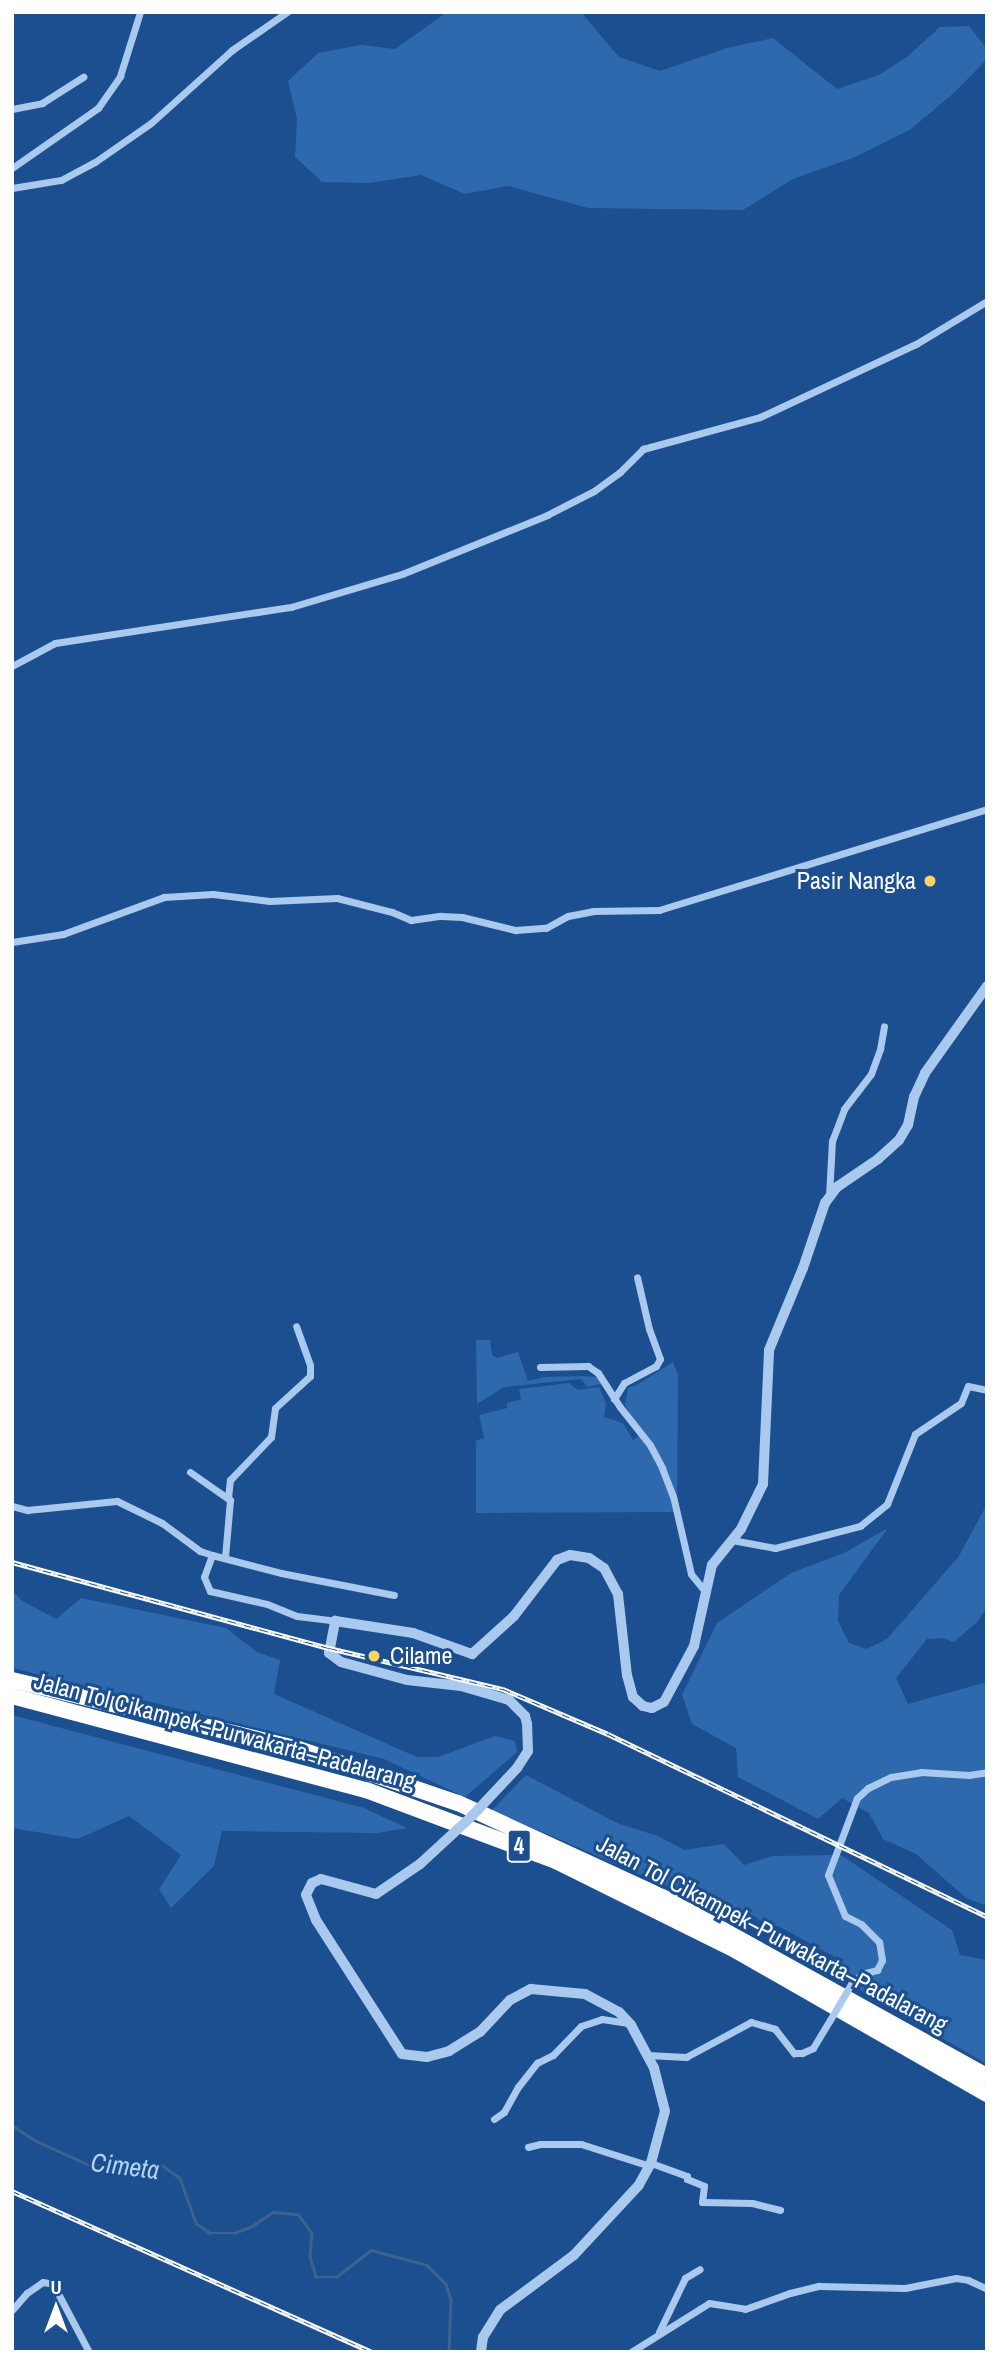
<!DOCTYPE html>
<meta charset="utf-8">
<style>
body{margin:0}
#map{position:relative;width:999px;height:2364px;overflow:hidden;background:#1b4f8f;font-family:"Archivo Narrow",sans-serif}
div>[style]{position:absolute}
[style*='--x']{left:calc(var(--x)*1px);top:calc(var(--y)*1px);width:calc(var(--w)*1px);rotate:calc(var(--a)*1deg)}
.green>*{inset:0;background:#2e69ad}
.stream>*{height:2.5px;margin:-1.25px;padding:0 1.25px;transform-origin:1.25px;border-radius:1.25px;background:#3c6290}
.minor>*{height:7px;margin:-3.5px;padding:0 3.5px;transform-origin:3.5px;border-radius:3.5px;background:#a9c9ee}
.tertiary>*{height:10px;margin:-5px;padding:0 5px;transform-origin:5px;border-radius:5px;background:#a9c9ee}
.motorway>*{height:16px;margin:-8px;padding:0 8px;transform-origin:8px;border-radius:8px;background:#fff}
.rail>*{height:5px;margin-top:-2.5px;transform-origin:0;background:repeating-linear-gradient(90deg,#1b4f8f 0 8px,#fff 0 16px);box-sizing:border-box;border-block:2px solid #fff}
.minor-bridge>*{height:7px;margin:-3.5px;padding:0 3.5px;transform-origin:3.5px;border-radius:3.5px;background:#a9c9ee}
.tertiary-bridge>*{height:10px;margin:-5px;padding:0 5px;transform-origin:5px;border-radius:5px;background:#a9c9ee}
.dots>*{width:19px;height:19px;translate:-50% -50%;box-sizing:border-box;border:4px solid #1b4f8f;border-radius:50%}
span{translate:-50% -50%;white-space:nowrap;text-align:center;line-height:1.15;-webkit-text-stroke:6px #1b4f8f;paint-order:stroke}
.shield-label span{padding:2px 5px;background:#1b4f8f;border:2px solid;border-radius:5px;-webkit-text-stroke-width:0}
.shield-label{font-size:23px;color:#fff;font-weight:700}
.poi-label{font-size:24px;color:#fff}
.right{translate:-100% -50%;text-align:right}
.left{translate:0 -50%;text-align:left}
.street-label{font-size:24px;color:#fff}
.water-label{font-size:26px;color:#b5d3f5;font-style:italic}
.frame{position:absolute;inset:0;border:14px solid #fff;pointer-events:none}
.north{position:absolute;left:21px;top:2273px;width:70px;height:70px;-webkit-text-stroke:5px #1b4f8f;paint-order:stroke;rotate:0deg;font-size:19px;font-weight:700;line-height:28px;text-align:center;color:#fff}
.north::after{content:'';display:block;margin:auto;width:24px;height:32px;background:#fff;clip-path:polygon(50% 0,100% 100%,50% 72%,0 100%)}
</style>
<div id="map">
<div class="green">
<div style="clip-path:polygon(447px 12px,581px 12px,619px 57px,660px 71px,727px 48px,773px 38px,837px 89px,879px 75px,908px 56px,940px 27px,969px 26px,987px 49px,987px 59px,955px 92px,911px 129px,855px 157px,793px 179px,743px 210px,588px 208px,508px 186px,465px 194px,421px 175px,369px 183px,322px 182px,295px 157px,297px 119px,288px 81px,318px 53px,361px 45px,395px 49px)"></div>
<div style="clip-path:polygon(476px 1340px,490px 1340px,492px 1355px,497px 1358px,518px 1352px,528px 1381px,544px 1377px,582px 1376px,597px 1377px,601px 1384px,587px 1387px,581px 1379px,504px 1387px,477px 1404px)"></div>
<div style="clip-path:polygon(673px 1362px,678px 1375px,677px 1512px,476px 1513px,476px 1441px,484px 1438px,479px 1415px,507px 1408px,507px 1403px,521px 1399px,519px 1389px,569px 1383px,578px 1390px,599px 1387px,606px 1404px,604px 1417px,623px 1423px,633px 1440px,642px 1434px,625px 1405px,628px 1388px,637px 1385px)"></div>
<div style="clip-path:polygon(987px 1504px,987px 1607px,977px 1622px,954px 1642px,943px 1638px,927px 1639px,896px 1678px,908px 1704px,987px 1682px,987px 1906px,966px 1898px,916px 1854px,883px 1839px,869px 1813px,842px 1798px,818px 1819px,738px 1777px,736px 1748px,692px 1724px,682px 1695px,717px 1623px,791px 1573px,844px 1553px,888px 1528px,839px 1595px,838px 1621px,849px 1643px,867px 1649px,887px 1639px,959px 1556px)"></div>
<div style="clip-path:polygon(12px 1590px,21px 1600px,56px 1619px,81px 1598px,226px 1628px,257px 1652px,280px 1660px,274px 1694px,417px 1757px,438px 1757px,495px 1736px,515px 1741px,517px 1752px,465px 1797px,384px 1759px,12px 1668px)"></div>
<div style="clip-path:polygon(12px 1715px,364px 1808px,407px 1828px,378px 1833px,222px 1831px,214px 1866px,171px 1908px,159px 1889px,181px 1855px,129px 1816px,78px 1839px,12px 1828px)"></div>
<div style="clip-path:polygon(526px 1775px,617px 1823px,658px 1836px,684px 1850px,724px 1844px,744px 1865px,772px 1856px,841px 1855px,952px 1930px,960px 1955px,987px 1960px,987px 2064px,863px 1993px,835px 1957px,780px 1927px,699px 1900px,492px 1810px)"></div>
</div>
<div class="stream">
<div style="--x:12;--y:2125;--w:27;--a:34"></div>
<div style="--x:34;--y:2140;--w:60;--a:24.4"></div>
<div style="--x:89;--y:2165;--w:73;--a:0"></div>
<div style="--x:162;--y:2165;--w:22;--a:36"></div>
<div style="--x:180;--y:2178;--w:48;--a:70.4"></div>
<div style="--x:196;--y:2223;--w:17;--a:36"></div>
<div style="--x:210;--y:2233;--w:24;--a:0"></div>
<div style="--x:234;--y:2233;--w:19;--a:-21"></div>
<div style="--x:252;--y:2226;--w:25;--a:-34"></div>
<div style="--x:273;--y:2212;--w:25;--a:5"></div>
<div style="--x:298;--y:2214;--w:24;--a:54"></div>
<div style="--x:312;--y:2233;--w:23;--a:95"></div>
<div style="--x:310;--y:2256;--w:22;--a:74"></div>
<div style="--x:316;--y:2277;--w:20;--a:0"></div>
<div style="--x:336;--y:2277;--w:44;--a:-37.6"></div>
<div style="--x:371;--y:2250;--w:58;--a:15"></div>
<div style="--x:427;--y:2265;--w:27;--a:45"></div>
<div style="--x:446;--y:2284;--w:17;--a:73"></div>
<div style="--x:451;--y:2300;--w:52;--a:92.2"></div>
</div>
<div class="minor">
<div style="--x:12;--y:109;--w:31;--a:-11"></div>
<div style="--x:42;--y:103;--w:49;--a:-32.4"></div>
<div style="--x:12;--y:168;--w:105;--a:-34.9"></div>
<div style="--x:98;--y:108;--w:39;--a:-55"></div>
<div style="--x:120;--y:76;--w:67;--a:-72.6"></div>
<div style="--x:12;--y:188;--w:50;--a:-9.3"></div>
<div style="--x:61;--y:180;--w:38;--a:-28"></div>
<div style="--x:95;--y:162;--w:68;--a:-34.9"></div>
<div style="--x:151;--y:123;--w:109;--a:-42"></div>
<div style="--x:232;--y:50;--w:67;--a:-34.6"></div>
<div style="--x:12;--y:666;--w:49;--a:-28.1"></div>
<div style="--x:55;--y:643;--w:239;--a:-8.7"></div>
<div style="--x:291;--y:607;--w:116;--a:-16.6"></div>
<div style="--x:402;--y:574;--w:157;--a:-22.1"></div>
<div style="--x:547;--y:515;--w:53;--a:-27.1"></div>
<div style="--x:594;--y:491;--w:32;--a:-36"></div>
<div style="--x:620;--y:472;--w:33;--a:-45"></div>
<div style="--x:643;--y:449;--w:121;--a:-15.3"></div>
<div style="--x:760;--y:417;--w:172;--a:-25.1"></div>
<div style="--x:916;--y:344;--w:83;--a:-31.2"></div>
<div style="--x:12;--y:942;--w:52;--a:-8.9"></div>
<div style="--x:63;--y:934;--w:108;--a:-20.1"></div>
<div style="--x:164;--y:897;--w:49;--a:-3.5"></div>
<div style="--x:213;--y:894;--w:57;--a:7"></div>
<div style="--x:270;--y:901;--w:67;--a:-2.6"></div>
<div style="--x:337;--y:898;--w:57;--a:14.3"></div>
<div style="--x:392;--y:912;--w:21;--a:23"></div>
<div style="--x:411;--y:920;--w:30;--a:-8"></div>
<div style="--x:441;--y:916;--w:21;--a:3"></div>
<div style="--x:462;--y:917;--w:55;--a:13.8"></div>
<div style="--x:515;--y:930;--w:31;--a:-4"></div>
<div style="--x:546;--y:928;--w:25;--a:-29"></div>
<div style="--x:568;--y:916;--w:25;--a:-11"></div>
<div style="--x:593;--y:911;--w:66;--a:-0.9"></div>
<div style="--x:659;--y:910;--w:343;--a:-17.1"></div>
<div style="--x:829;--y:1196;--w:55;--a:-86.9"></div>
<div style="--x:832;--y:1141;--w:34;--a:-69"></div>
<div style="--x:844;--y:1109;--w:44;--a:-52.4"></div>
<div style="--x:871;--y:1074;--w:27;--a:-70"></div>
<div style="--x:880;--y:1049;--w:23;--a:-80"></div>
<div style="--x:540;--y:1367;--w:48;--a:-1.2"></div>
<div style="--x:588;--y:1366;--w:12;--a:35"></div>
<div style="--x:598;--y:1373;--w:40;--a:57.1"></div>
<div style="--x:620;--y:1407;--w:48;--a:51.7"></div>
<div style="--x:650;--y:1445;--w:26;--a:62"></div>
<div style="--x:662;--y:1468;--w:30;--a:69"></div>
<div style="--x:673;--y:1496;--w:80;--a:77"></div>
<div style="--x:691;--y:1574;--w:22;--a:51"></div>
<div style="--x:614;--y:1399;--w:19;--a:-58"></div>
<div style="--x:624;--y:1383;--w:36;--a:-28"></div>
<div style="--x:656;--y:1366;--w:8;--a:-60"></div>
<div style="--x:660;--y:1359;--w:32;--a:-110"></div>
<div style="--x:649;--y:1329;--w:53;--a:-103"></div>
<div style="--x:190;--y:1472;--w:49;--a:35"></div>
<div style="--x:230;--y:1500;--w:57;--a:95"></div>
<div style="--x:228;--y:1498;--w:18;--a:-84"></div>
<div style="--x:230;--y:1480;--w:59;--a:-46.4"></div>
<div style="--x:271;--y:1437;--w:29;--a:-82"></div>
<div style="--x:275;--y:1408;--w:47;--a:-42.4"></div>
<div style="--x:310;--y:1376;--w:11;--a:-90"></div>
<div style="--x:310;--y:1365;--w:41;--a:-109.7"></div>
<div style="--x:12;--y:1506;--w:16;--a:15"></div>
<div style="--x:27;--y:1510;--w:90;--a:-5.7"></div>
<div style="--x:117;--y:1501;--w:50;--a:26.1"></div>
<div style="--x:162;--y:1523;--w:47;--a:36.4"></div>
<div style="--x:200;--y:1551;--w:13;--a:18"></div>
<div style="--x:212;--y:1555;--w:71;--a:14.6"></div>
<div style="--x:281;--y:1573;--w:115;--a:11"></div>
<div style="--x:732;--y:1540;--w:44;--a:10.5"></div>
<div style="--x:775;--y:1548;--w:88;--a:-14.5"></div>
<div style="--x:860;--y:1526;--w:35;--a:-39"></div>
<div style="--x:887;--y:1504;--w:75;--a:-68.2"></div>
<div style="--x:915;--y:1434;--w:55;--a:-34"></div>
<div style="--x:961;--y:1403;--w:18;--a:-68"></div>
<div style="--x:968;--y:1386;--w:19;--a:12"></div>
<div style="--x:212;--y:1555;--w:23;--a:110"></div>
<div style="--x:204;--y:1577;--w:15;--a:67"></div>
<div style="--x:210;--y:1591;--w:58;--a:12.8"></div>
<div style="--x:267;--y:1604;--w:32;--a:22"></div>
<div style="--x:297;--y:1616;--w:38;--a:7"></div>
<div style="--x:851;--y:1984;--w:15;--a:-42"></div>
<div style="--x:862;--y:1974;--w:16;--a:-15"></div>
<div style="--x:877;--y:1970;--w:11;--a:-63"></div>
<div style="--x:882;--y:1960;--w:18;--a:-99"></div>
<div style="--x:879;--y:1942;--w:25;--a:-135"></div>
<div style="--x:861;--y:1924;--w:18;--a:-153"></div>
<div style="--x:845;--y:1916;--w:44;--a:-112.5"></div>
<div style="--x:828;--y:1875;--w:82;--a:-69.4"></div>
<div style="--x:857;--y:1798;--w:15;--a:-42"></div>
<div style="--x:868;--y:1788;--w:25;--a:-26"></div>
<div style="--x:891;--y:1777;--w:30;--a:-9"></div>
<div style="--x:921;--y:1772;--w:48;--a:3.6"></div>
<div style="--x:969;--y:1775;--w:18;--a:-9"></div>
<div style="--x:647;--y:2055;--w:39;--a:3"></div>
<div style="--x:686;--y:2057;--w:74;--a:-28.3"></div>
<div style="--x:751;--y:2022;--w:25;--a:16"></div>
<div style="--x:775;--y:2029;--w:31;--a:52"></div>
<div style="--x:794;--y:2053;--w:8;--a:0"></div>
<div style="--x:802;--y:2053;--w:12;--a:-24"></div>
<div style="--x:813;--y:2048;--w:33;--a:-59"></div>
<div style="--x:494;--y:2119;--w:12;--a:-35"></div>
<div style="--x:504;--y:2112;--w:29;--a:-61"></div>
<div style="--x:518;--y:2087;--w:31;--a:-52"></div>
<div style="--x:537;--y:2063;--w:18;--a:-27"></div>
<div style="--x:553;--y:2055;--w:40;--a:-46"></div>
<div style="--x:581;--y:2026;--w:22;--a:-18"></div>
<div style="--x:602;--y:2019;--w:25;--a:9"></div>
<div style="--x:528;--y:2147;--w:12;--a:-14"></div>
<div style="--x:540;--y:2144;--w:41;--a:0"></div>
<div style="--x:581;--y:2144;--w:72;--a:17.7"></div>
<div style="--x:651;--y:2163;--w:38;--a:20"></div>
<div style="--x:687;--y:2176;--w:3;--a:90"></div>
<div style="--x:687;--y:2179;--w:18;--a:22"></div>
<div style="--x:704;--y:2186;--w:16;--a:97"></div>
<div style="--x:702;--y:2202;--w:50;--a:1.1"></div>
<div style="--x:752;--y:2203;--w:29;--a:14"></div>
<div style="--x:12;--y:2310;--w:23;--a:-49"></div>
<div style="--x:27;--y:2293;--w:19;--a:-35"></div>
<div style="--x:43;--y:2282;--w:10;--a:11"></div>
<div style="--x:53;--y:2284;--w:77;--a:62.1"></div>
<div style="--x:659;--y:2332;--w:60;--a:-64.3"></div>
<div style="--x:685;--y:2278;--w:17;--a:-31"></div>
<div style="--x:631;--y:2352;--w:92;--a:-32.1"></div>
<div style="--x:709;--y:2303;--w:36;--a:9"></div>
<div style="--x:745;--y:2309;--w:48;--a:-19.6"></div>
<div style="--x:790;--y:2293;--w:30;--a:-14"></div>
<div style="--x:819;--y:2286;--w:86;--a:1.3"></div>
<div style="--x:905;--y:2288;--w:52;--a:-11.1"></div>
<div style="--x:956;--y:2278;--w:12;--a:9"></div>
<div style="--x:968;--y:2280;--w:21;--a:25"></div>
</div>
<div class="tertiary">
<div style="--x:517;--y:1768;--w:20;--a:-57"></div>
<div style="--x:528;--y:1751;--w:27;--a:-92"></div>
<div style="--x:527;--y:1724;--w:8;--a:-104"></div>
<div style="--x:525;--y:1716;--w:23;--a:-135"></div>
<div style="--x:509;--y:1700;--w:50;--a:-163.7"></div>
<div style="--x:461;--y:1686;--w:54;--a:-173.7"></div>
<div style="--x:407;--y:1680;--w:68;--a:-164.7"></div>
<div style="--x:341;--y:1662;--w:15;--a:-143"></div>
<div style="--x:329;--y:1653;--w:33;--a:-79"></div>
<div style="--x:335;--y:1621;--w:79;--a:8.7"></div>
<div style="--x:413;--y:1633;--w:63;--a:19.6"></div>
<div style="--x:472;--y:1654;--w:57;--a:-42.1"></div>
<div style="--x:514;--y:1616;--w:71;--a:-52.5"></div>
<div style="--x:557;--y:1560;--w:14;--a:-21"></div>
<div style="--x:570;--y:1555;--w:19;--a:9"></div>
<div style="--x:589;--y:1558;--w:18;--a:34"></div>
<div style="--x:604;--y:1568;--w:30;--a:62"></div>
<div style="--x:618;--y:1594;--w:81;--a:83.7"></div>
<div style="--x:627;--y:1675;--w:23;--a:75"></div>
<div style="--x:633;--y:1697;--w:13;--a:42"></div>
<div style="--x:643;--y:1706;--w:9;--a:13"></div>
<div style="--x:652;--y:1708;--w:13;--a:-27"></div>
<div style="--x:664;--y:1702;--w:64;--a:-61.8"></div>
<div style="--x:694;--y:1646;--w:83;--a:-77.5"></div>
<div style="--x:712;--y:1565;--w:46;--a:-51.1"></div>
<div style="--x:741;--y:1529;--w:50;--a:-63.9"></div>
<div style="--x:763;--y:1484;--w:134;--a:-87.4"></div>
<div style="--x:769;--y:1350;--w:89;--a:-67.5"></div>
<div style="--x:803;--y:1268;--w:69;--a:-71.3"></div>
<div style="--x:825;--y:1203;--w:20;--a:-53"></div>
<div style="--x:837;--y:1187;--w:50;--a:-34.3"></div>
<div style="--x:878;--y:1159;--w:28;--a:-42"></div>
<div style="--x:899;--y:1140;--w:17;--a:-59"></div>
<div style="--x:908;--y:1125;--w:29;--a:-78"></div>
<div style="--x:914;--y:1097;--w:26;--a:-65"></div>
<div style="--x:925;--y:1073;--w:107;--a:-54.5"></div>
<div style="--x:420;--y:1864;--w:53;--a:145.7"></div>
<div style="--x:376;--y:1894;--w:57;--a:-164.7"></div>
<div style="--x:321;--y:1879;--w:10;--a:156"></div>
<div style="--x:312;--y:1883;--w:13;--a:117"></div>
<div style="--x:306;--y:1895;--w:27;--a:68"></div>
<div style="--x:316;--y:1920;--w:159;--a:57.3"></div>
<div style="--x:402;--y:2054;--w:25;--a:7"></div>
<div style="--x:427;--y:2057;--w:23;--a:-15"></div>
<div style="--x:449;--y:2051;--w:36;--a:-32"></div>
<div style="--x:480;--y:2032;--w:44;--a:-46.8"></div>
<div style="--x:510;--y:2000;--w:24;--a:-28"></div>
<div style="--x:531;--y:1989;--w:54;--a:5.3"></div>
<div style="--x:585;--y:1994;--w:38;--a:28"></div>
<div style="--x:619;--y:2012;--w:18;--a:47"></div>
<div style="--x:631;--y:2025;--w:49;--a:61.9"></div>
<div style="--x:654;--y:2068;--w:44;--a:75.7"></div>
<div style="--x:665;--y:2111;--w:54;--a:105.1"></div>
<div style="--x:651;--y:2163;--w:25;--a:119"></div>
<div style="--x:639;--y:2185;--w:96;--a:132.9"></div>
<div style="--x:574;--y:2255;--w:92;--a:143.4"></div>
<div style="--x:500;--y:2310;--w:32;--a:122"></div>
<div style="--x:483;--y:2337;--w:15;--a:98"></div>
</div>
<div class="motorway">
<div style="--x:12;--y:1680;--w:292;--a:13.5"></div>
<div style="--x:296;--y:1748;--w:171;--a:18.8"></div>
<div style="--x:458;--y:1803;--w:232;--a:24.7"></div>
<div style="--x:669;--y:1900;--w:363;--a:29"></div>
<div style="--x:12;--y:1696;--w:366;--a:14.9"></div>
<div style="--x:366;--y:1790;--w:203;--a:20.5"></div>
<div style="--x:556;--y:1861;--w:202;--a:26.4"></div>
<div style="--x:737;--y:1951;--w:288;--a:29.8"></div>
</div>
<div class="rail">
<div style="--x:12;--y:1562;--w:328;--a:15.2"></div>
<div style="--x:329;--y:1648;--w:179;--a:13.3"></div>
<div style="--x:503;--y:1689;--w:114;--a:23.2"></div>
<div style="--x:608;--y:1734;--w:420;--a:25.7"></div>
<div style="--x:12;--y:2191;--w:394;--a:24.1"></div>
</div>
<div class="minor-bridge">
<div style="--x:830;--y:2020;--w:42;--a:-59.7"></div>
</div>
<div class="tertiary-bridge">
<div style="--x:420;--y:1864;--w:71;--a:-42.7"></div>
<div style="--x:472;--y:1816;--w:66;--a:-46.8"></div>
</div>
<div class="dots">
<div style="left:930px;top:881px;background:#ffd166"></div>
<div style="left:374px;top:1656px;background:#ffd166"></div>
</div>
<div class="shield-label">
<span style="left:519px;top:1846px">4</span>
</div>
<div class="poi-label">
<span class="right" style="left:916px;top:881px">Pasir Nangka</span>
<span class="left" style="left:390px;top:1656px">Cilame</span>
</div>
<div class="street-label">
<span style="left:225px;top:1731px;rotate:15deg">Jalan Tol Cikampek–Purwakarta–Padalarang</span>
<span style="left:772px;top:1934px;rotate:28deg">Jalan Tol Cikampek–Purwakarta–Padalarang</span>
</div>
<div class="water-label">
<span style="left:125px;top:2166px;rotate:7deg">Cimeta</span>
</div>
<div class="frame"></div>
<div class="north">U</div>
</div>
